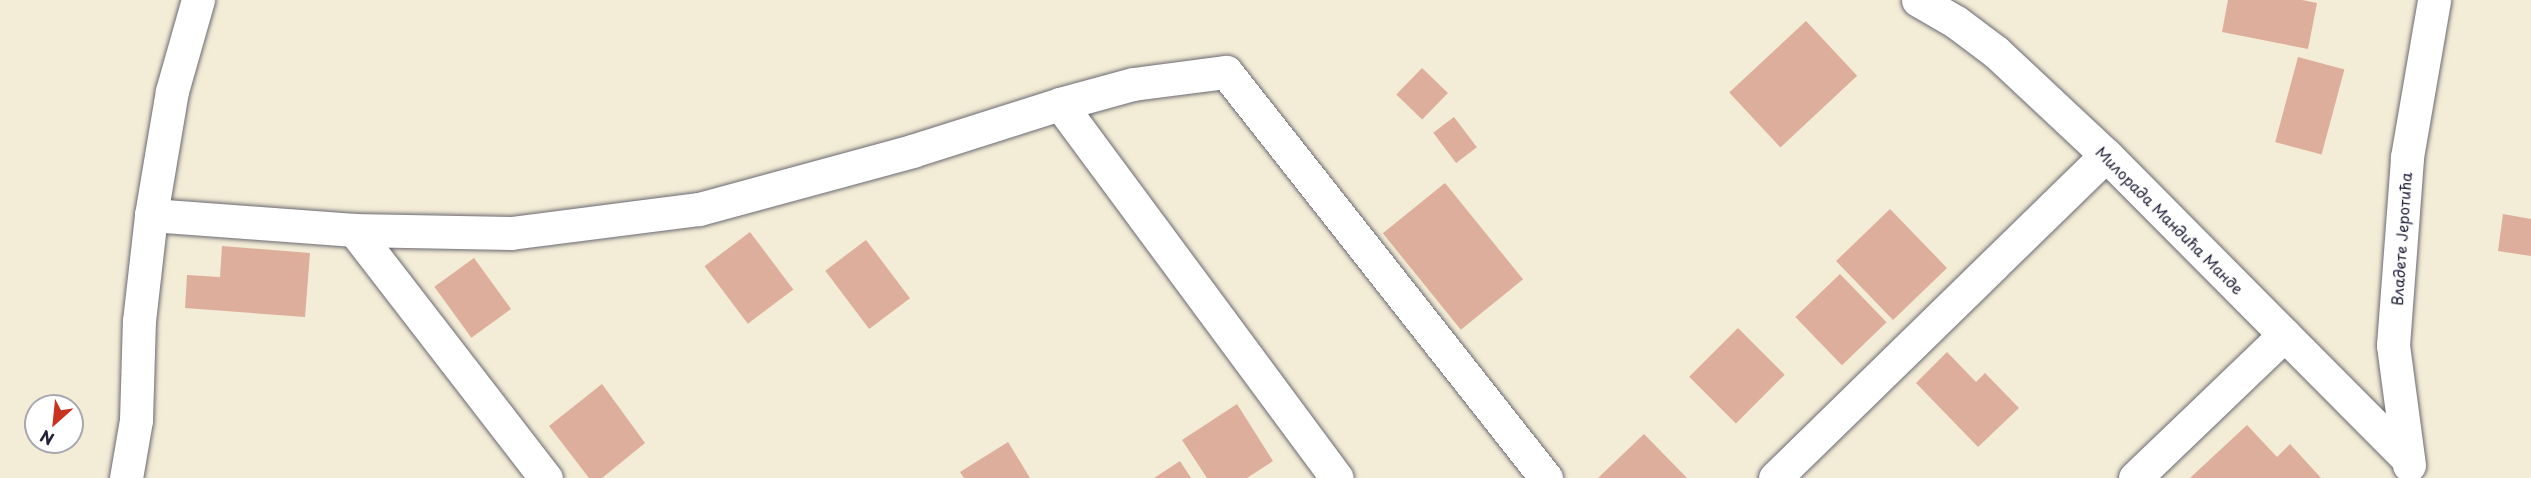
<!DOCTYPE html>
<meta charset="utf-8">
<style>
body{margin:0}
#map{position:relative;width:2531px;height:478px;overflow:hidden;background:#f3ecd6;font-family:"Playpen Sans",sans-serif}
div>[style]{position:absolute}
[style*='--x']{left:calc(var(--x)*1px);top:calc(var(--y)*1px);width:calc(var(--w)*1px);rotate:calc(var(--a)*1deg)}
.building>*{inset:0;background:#ddae9b;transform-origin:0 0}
.roads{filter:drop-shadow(0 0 2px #6b6971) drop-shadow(0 0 2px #6b6971)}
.street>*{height:33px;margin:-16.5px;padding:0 16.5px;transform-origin:16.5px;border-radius:16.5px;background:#fff}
span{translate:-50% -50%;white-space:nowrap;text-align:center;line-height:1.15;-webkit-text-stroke:5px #fff;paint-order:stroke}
.street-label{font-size:15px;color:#22223b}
.north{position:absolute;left:24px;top:394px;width:60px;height:60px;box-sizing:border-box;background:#fff;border:2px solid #a7a7b1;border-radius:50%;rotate:207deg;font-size:16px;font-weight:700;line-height:24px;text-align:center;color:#22223b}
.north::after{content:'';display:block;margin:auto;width:21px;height:27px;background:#c8321e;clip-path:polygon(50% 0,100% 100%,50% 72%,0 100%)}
</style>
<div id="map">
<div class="building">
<div style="clip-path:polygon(2228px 0,2302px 0,2317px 3px,2308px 49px,2222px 32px)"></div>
<div style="left:1806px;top:21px;width:75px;height:105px;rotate:47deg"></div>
<div style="left:2298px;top:57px;width:48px;height:88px;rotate:15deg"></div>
<div style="left:1422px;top:68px;width:36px;height:37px;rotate:44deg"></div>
<div style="left:1454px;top:117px;width:38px;height:26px;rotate:53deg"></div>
<div style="left:1445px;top:183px;width:124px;height:80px;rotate:51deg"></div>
<div style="left:1890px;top:209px;width:82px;height:75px;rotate:46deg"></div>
<div style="clip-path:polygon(2503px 214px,2531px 219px,2531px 256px,2498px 251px)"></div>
<div style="left:750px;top:232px;width:72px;height:57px;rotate:53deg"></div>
<div style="left:866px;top:240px;width:73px;height:51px;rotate:53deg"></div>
<div style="clip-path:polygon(222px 246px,310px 253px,305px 317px,185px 308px,187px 275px,220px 277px)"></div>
<div style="left:474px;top:258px;width:63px;height:49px;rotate:54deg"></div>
<div style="left:1840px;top:274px;width:67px;height:62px;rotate:46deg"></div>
<div style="left:1738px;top:328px;width:66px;height:69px;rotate:45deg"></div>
<div style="clip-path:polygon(1947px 352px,1976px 382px,1985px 373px,2019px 408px,1978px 447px,1916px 383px)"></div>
<div style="clip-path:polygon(602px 384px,645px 443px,602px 478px,589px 478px,549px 426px)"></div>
<div style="clip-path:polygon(1237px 404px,1273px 461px,1247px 478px,1207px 478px,1182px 440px)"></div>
<div style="clip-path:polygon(2247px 425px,2277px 457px,2290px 444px,2321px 478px,2190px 478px)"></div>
<div style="clip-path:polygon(1644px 434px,1687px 478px,1598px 478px)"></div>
<div style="clip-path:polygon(1008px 442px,1030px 478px,964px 478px,960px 472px)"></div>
<div style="clip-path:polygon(1180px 461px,1191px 478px,1154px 478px)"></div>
</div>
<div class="roads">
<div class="street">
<div style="--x:1918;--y:0;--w:44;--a:30.1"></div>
<div style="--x:1956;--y:22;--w:50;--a:36.9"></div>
<div style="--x:1996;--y:52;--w:151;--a:43.1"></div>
<div style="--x:2106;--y:155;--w:427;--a:45.2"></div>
<div style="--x:1060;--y:104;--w:465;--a:53.5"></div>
<div style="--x:151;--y:215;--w:204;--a:4.2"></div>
<div style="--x:354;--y:230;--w:157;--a:1.1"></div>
<div style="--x:511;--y:233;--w:190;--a:-7.3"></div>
<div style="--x:699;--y:209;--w:221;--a:-15.2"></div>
<div style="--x:912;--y:151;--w:155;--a:-17.6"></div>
<div style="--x:1060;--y:104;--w:76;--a:-15.3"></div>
<div style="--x:1133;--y:84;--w:94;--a:-7.4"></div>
<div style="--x:1226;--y:72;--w:517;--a:51.76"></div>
<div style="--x:354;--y:230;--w:314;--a:52.3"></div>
<div style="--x:2409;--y:465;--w:121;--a:-97.6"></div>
<div style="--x:2393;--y:345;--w:189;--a:-85.7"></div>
<div style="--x:2407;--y:157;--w:159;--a:-80.2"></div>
<div style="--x:126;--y:478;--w:59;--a:-80.2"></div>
<div style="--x:136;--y:420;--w:99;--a:-88.3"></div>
<div style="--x:139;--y:321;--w:107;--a:-83.5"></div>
<div style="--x:151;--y:215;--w:126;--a:-80.4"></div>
<div style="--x:172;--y:91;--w:95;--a:-74.1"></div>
<div style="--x:1775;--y:478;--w:462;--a:-44.3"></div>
<div style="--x:2135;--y:478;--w:207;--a:-43.8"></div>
</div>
</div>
<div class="street-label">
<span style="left:2170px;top:220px;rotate:45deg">Милорада Мандића Манде</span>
<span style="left:2401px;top:239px;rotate:-86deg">Владете Јеротића</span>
</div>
<div class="north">N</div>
</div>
